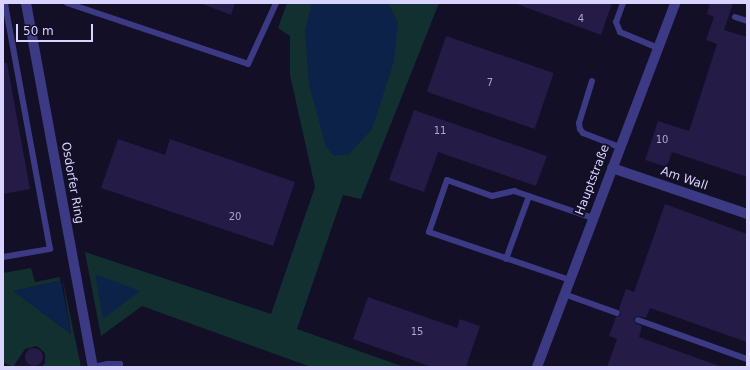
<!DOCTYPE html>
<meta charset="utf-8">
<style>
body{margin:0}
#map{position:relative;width:750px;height:370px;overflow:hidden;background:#130f26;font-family:"DejaVu Sans",sans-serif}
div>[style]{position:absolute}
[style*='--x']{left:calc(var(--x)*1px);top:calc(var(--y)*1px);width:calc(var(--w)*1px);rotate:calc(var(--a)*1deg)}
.green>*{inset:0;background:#12302f}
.water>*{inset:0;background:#0c2248}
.building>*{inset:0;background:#241b47;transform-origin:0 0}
.round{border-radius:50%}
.service>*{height:6px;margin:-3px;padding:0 3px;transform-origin:3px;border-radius:3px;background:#3d3a85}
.minor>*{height:10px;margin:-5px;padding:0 5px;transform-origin:5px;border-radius:5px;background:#3d3a85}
.tertiary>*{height:10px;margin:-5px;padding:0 5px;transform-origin:5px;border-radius:5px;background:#3d3a85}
span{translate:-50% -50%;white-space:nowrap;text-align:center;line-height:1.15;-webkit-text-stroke:4px #130f26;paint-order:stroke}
.number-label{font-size:10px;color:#aca6d1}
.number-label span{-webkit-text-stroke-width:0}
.street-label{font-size:12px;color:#d9d4ff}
.frame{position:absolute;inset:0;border:4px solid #d9d4ff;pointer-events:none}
.scale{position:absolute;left:16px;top:24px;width:77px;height:18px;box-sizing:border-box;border:2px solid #d9d4ff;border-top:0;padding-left:5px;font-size:12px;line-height:14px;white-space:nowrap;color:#d9d4ff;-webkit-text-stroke:3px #130f26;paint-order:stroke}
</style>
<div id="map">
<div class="green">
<div style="clip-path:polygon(287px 3px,439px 3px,361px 199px,343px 195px,297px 329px,404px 367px,311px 367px,142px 306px,101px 336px,85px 252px,271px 314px,315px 187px,290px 75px,290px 36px,278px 28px)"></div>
<div style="clip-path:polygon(31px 268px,35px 282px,60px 277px,60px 281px,14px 291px,71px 334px,62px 276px,81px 367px,42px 367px,45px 363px,45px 353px,37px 346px,25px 349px,13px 367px,3px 362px,3px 273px)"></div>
</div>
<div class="water">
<div style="clip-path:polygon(312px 3px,388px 3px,398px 22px,394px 61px,372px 129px,349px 154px,334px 156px,326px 147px,309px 85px,305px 30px)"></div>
<div style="clip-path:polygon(95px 274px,140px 291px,103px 319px)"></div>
<div style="clip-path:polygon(61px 281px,71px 334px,13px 291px)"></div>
</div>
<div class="building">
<div style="clip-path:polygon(200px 3px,235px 3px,231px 15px)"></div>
<div style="clip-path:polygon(514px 3px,612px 3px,601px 35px)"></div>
<div style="clip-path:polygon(710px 3px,733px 3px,724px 30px,747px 37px,747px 177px,672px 152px,667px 167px,645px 160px,658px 121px,689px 131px,717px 44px,706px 40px,714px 17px,707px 14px)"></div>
<div style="left:446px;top:36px;width:114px;height:59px;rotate:19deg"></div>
<div style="clip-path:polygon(3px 63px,7px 63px,30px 189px,3px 194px)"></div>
<div style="clip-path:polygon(414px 110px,547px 156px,536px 186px,438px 152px,424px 192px,389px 180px)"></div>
<div style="clip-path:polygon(118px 139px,165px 155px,170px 139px,295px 182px,273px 246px,101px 188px)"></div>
<div style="clip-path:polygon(665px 204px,747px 234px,747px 342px,650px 308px,646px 318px,638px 316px,634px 318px,635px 323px,642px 326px,639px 337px,722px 367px,607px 367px,617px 339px,609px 336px,616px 317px,621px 315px,619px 309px,626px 289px,634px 292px)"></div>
<div style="clip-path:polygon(368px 297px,457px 328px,460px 319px,480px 326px,466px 367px,432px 367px,353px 339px)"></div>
<div class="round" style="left:25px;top:348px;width:18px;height:18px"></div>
</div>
<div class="service">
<div style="--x:67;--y:3;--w:191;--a:18.6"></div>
<div style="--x:248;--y:64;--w:67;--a:-65.3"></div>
<div style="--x:623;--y:3;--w:20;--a:110"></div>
<div style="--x:616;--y:22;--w:11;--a:68"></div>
<div style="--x:620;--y:32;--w:41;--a:22.8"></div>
<div style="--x:735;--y:17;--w:13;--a:18"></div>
<div style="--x:592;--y:81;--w:44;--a:107.2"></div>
<div style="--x:579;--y:123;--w:6;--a:81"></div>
<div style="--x:580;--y:129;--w:5;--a:53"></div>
<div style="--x:583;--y:133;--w:40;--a:21"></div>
<div style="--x:3;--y:257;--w:48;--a:-9.7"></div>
<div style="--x:50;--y:249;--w:250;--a:-100.4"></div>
<div style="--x:506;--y:259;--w:67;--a:-69.9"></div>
<div style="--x:570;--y:280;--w:149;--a:-161.2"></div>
<div style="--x:429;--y:232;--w:55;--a:-70.9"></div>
<div style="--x:447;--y:180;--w:48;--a:19.6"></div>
<div style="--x:492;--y:196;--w:23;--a:-13"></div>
<div style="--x:514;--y:191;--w:83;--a:18.9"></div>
<div style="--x:564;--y:294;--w:56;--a:19.7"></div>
<div style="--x:638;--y:320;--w:116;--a:19.7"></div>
<div style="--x:93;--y:367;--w:14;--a:-12"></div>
<div style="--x:107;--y:364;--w:13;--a:0"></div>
<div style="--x:120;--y:364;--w:3;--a:90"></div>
</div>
<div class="minor">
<div style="--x:26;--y:3;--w:370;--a:79.6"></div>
<div style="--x:612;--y:168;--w:143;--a:18.8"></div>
</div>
<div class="tertiary">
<div style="--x:537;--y:367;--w:389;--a:-69.2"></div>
</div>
<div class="number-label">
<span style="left:581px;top:19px">4</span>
<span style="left:490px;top:83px">7</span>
<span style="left:440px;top:131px">11</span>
<span style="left:662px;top:140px">10</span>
<span style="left:235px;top:217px">20</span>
<span style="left:417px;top:332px">15</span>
</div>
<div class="street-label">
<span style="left:684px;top:179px;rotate:19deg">Am Wall</span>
<span style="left:593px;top:180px;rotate:-69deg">Hauptstraße</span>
<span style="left:72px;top:183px;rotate:80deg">Osdorfer Ring</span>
</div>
<div class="frame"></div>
<div class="scale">50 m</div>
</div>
